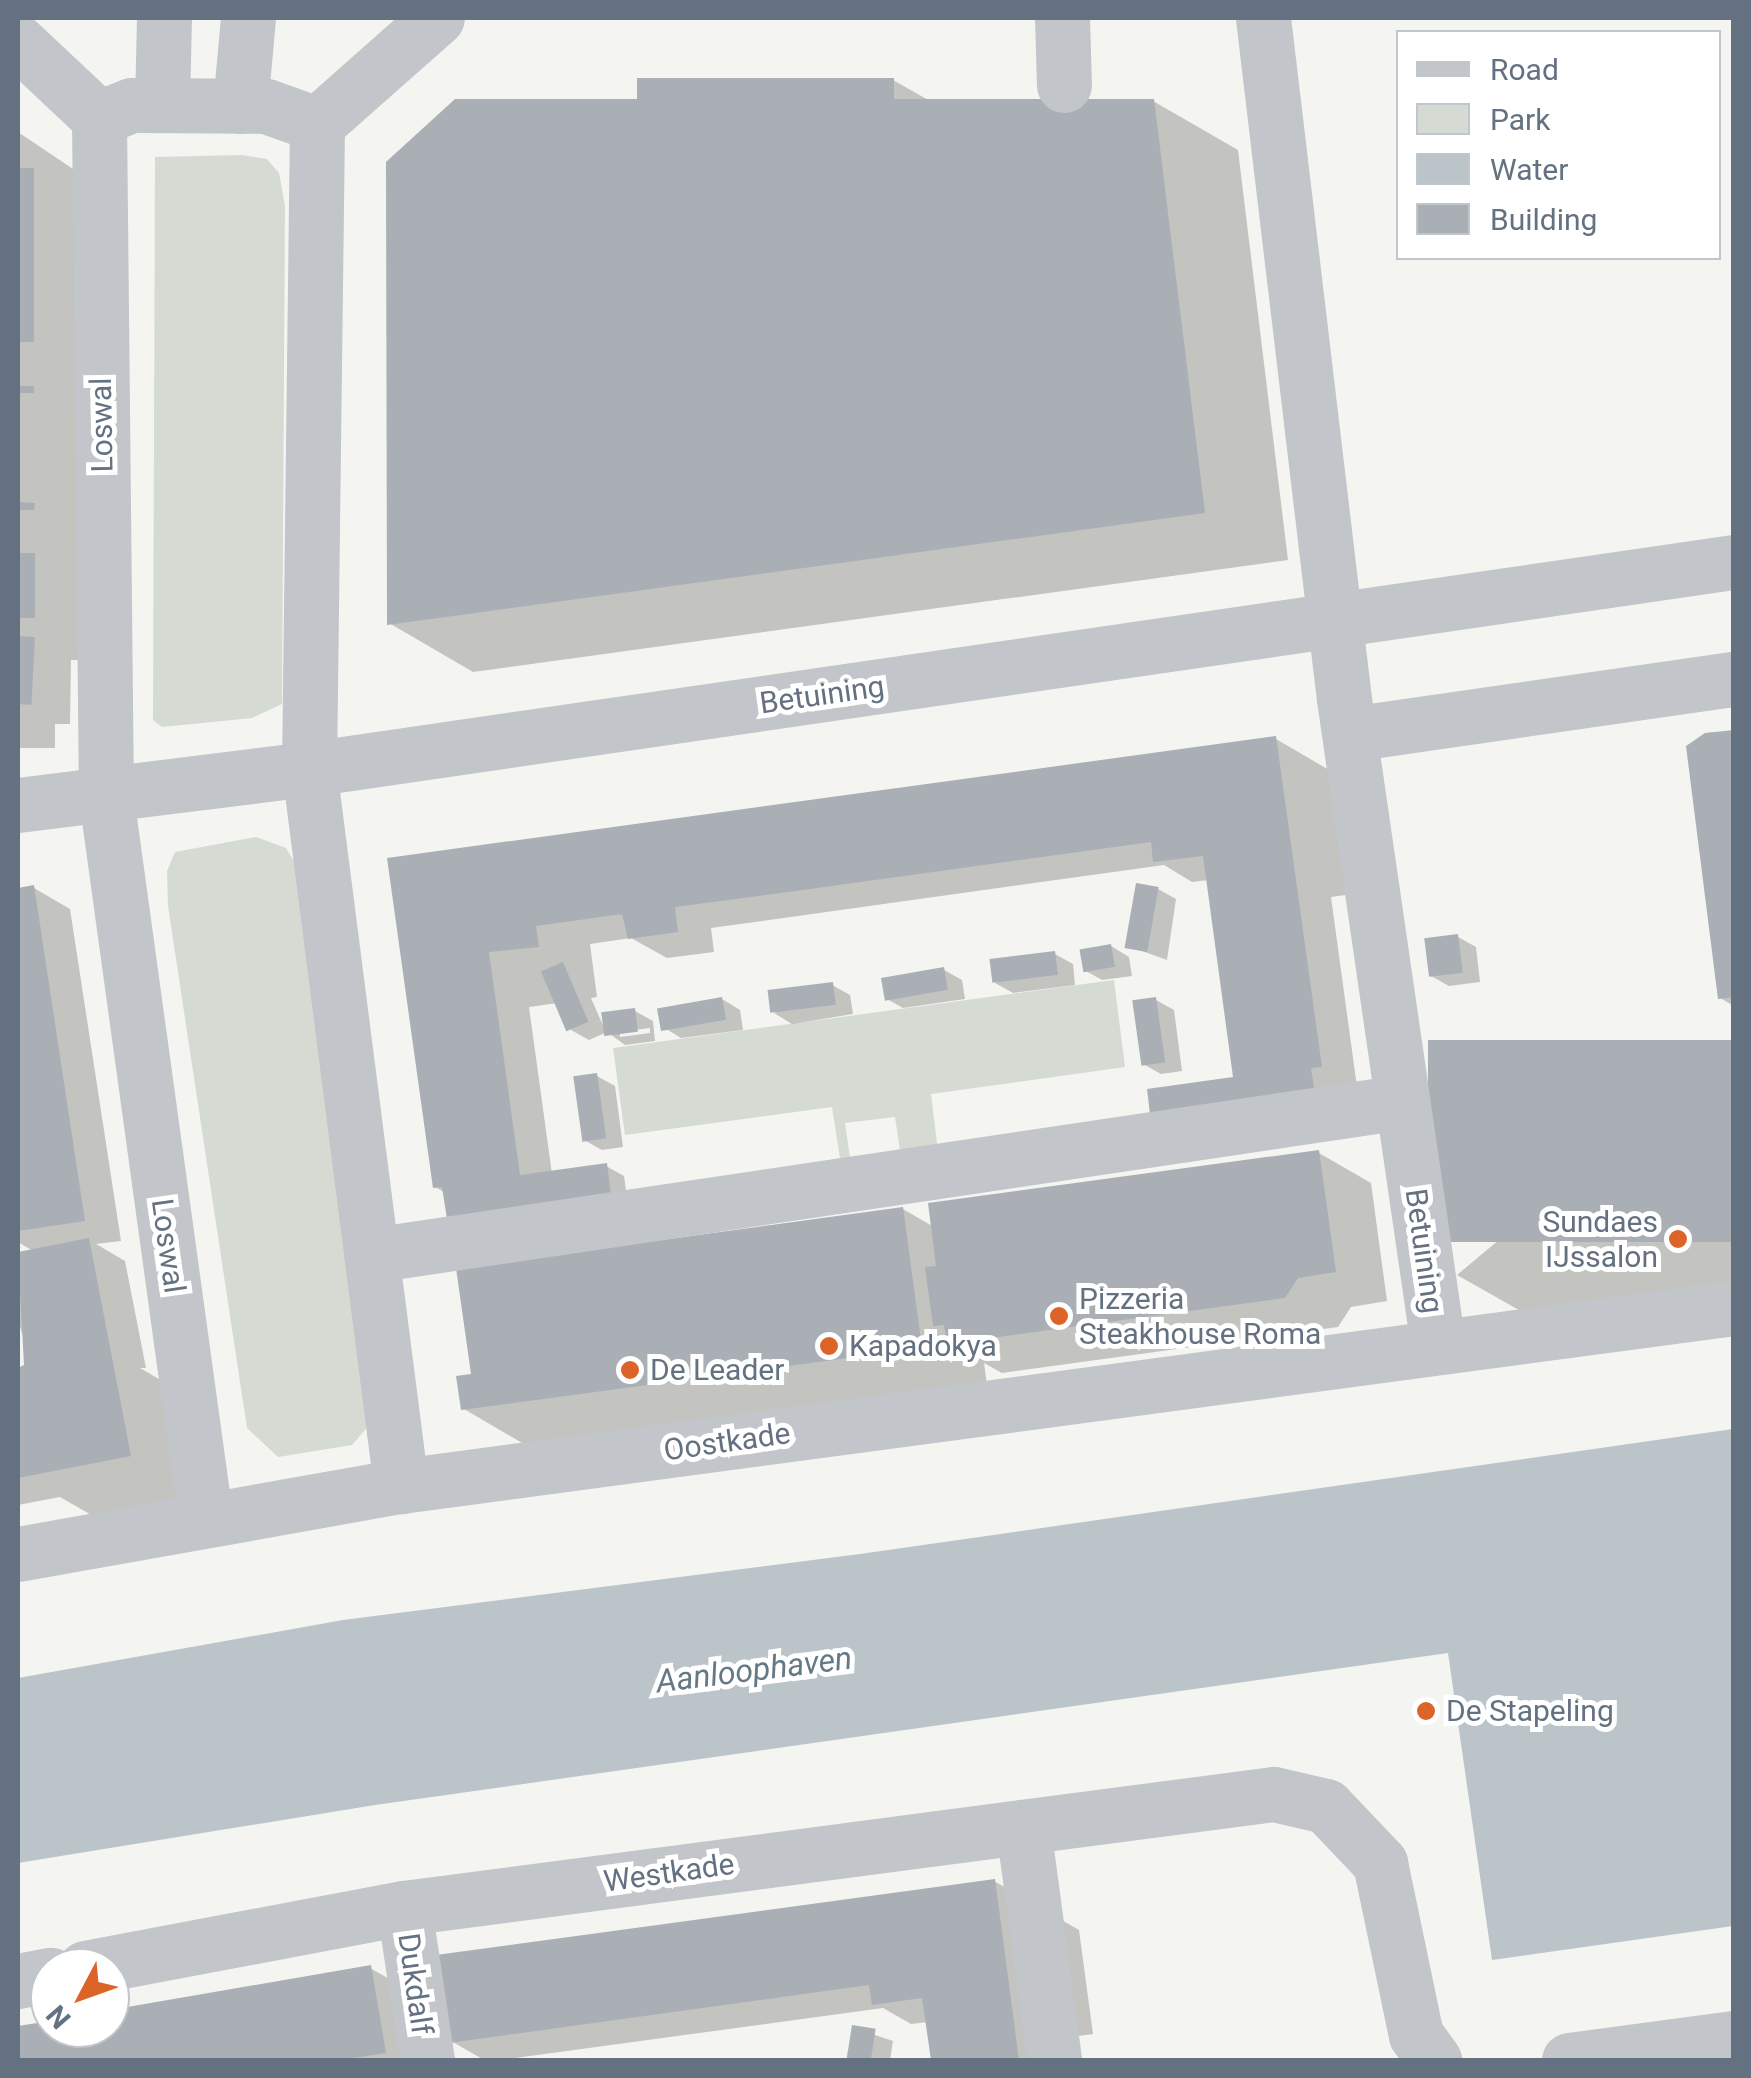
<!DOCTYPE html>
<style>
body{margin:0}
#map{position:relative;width:1751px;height:2078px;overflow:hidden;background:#f4f4f1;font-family:Roboto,sans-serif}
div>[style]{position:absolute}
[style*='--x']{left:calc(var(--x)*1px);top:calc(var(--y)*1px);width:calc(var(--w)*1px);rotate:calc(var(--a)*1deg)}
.green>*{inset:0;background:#d5dbd2}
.water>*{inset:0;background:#bbc4c9}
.shadow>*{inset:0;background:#0003}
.building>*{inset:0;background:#a9afb5;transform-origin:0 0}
.minor>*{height:55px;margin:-27.5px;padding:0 27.5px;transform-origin:27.5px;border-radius:27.5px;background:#c2c5c9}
.dots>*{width:28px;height:28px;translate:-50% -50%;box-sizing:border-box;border:5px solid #fff;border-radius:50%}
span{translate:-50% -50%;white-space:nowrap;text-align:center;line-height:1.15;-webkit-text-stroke:10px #fff;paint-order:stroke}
.street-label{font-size:30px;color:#647181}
.poi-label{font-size:30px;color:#647181}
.right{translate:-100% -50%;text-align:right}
.left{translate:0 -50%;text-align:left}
.water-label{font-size:32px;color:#657985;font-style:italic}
.frame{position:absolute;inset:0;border:20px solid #647181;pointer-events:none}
.legend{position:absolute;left:1396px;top:30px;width:325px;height:230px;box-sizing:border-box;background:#fff;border:2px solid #c1c6cd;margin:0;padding:12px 18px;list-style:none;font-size:30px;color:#647181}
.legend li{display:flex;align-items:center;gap:20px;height:50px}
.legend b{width:50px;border:2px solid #c1c6cd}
.north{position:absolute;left:30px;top:1948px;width:100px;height:100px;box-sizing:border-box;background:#fff;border:2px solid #c1c6cd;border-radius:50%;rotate:229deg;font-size:28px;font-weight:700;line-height:40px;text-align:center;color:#647181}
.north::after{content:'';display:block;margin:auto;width:35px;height:45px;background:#dc6429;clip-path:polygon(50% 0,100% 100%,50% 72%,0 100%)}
</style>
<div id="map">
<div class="green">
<div style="clip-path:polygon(242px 155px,267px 159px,279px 173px,285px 206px,282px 704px,252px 718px,162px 727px,153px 720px,155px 157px)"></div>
<div style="clip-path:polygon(256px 837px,286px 848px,299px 870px,371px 1423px,352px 1445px,278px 1457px,247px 1428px,168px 906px,167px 871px,175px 852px)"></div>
<div style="clip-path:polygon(1114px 980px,1125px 1067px,931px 1094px,938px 1152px,901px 1157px,895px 1117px,845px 1123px,851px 1164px,841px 1165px,832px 1107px,625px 1135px,613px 1048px)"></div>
</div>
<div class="water">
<div style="clip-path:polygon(1733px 1429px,1733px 1926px,1492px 1960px,1448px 1653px,375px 1805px,18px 1863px,18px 1678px,343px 1620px,860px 1554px)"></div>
</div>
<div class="shadow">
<div style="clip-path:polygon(893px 80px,930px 101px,1153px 101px,1238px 150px,1288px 560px,473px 672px,389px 623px,639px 101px)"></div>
<div style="clip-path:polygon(18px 132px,76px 171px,119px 661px,71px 660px,70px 724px,55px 724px,55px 748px,18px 748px)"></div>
<div style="clip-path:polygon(1734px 732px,1734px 1006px,1720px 998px)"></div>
<div style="clip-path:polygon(evenodd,1276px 739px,1360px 788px,1375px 891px,1331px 897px,1357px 1087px,1330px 1091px,1236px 1080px,1209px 880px,1192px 882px,1164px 865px,711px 928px,714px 952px,667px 958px,631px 938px,590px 944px,597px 997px,591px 998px,605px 1030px,635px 1011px,653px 1021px,655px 1041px,625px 1045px,607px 1032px,589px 1040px,571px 1030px,558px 1003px,529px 1007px,552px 1174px,606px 1166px,624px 1176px,628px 1205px,446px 1193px,435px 1187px,390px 860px,1276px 739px,650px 1028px,650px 1033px,620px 1037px,620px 1032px,650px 1028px)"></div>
<div style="clip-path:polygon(34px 888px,70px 909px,121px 1241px,96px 1244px,125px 1261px,146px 1368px,140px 1368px,195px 1400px,214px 1503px,107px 1524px,60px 1497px,18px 1505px,18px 1370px,32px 1367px,18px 1320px,18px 1254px,33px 1251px,18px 1242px,18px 890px)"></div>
<div style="clip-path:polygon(1158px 889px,1176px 899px,1167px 960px,1128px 946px)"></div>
<div style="clip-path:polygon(1458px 937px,1476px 947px,1480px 982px,1449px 986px,1431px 976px)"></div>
<div style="clip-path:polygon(1111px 946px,1129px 957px,1132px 976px,1102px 980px,1084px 970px)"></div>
<div style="clip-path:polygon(1055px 954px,1073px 964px,1075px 985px,1013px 993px,995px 983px)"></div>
<div style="clip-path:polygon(944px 970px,962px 980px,965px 999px,903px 1008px,885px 998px)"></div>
<div style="clip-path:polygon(832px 985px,850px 995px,853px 1014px,792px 1024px,774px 1013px)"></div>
<div style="clip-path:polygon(722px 999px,740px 1010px,743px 1030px,681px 1038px,663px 1027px)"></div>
<div style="clip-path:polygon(1156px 1000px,1174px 1010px,1182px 1071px,1161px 1074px,1143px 1064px)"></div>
<div style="clip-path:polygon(1734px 1043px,1734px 1300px,1542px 1323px,1457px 1275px)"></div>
<div style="clip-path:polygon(597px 1076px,615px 1086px,623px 1147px,602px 1150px,584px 1140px)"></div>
<div style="clip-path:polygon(1319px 1153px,1371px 1183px,1387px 1301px,1351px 1307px,1338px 1327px,1002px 1373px,984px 1363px,987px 1385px,529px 1447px,464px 1409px,474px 1377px,903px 1209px,934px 1227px)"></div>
<div style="clip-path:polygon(994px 1881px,1079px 1930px,1093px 2034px,1049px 2040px,1052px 2060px,933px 2060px,928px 2022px,911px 2024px,883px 2008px,501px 2060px,484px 2060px,451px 2041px)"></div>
<div style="clip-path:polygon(370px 1968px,407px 1989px,419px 2060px,18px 2060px,18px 2029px,50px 2023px,110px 2028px,110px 2013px)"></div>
<div style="clip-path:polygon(854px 2028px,893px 2041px,890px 2060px,849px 2060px)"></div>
</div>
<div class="building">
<div style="clip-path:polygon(637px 78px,894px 78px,894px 99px,1154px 99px,1205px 513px,387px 625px,386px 162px,455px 99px,637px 99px)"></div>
<div style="left:18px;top:168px;width:16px;height:174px"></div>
<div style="left:18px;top:386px;width:16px;height:7px"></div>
<div style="clip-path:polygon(18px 502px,35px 503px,34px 510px,18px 510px)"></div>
<div style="left:35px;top:553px;width:65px;height:17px;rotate:90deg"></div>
<div style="left:18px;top:636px;width:17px;height:68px;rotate:3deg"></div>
<div style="clip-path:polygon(1734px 730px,1734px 997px,1718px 999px,1686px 746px,1705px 733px)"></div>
<div style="clip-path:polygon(1276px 736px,1322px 1067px,1311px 1068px,1316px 1100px,1151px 1123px,1147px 1089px,1233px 1077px,1203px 856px,1153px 862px,1151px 842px,788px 892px,675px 907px,678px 932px,628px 939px,622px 914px,536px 926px,539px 947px,489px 952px,520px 1175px,607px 1163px,611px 1196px,447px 1219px,442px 1187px,433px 1188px,387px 858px)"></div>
<div style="left:1136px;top:883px;width:23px;height:66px;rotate:10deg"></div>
<div style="clip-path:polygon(34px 885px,85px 1221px,18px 1231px,18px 888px)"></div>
<div style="left:1458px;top:934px;width:39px;height:34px;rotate:83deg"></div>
<div style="left:1111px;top:944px;width:23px;height:32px;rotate:80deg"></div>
<div style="left:1055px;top:951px;width:24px;height:66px;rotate:83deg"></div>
<div style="left:563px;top:962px;width:65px;height:24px;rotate:67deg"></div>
<div style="left:944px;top:967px;width:23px;height:64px;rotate:80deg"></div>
<div style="left:833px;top:982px;width:23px;height:66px;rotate:83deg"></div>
<div style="left:722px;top:997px;width:23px;height:66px;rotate:80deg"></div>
<div style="left:1156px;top:997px;width:66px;height:24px;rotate:82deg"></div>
<div style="left:635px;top:1008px;width:24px;height:34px;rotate:83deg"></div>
<div style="left:1734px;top:1040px;width:202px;height:306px;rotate:90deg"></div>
<div style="left:597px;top:1073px;width:66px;height:24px;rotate:82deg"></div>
<div style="clip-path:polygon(1319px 1150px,1336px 1272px,1298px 1278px,1285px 1298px,947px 1344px,944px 1325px,933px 1326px,925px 1267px,936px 1266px,928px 1203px)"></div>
<div style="clip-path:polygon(903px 1207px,922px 1348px,461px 1410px,456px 1376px,471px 1374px,456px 1268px)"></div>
<div style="clip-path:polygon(89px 1238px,131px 1456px,18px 1478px,18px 1368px,24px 1365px,18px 1252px)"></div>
<div style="clip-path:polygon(995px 1879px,1019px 2060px,931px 2060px,922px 1998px,872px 2005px,869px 1985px,449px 2043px,436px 1955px)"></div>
<div style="clip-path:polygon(371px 1965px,386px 2053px,340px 2060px,18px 2060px,18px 2026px,50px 2021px,50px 2028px,110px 2028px,110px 2010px)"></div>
<div style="left:852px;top:2025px;width:24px;height:36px;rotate:9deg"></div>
</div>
<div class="minor">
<div style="--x:1062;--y:18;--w:67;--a:88.3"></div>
<div style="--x:1263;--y:18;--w:686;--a:83.22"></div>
<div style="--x:1344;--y:699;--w:654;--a:81.73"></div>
<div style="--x:18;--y:42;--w:111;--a:43.2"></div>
<div style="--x:162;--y:105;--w:87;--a:-88.7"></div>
<div style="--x:240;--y:106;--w:88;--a:-84.8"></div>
<div style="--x:99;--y:118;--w:679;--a:89.41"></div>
<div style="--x:106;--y:797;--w:726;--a:82.16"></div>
<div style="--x:99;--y:118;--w:35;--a:-22"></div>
<div style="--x:132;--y:105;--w:134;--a:0.4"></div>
<div style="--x:266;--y:106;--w:54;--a:19.4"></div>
<div style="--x:317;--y:124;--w:645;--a:90.71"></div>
<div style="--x:309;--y:769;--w:723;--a:82.69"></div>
<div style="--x:317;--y:124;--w:160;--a:-41.5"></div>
<div style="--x:1350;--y:734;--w:388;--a:-8.2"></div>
<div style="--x:18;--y:805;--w:293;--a:-7.1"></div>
<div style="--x:309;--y:769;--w:1440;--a:-8.27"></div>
<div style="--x:372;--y:1255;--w:1041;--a:-8.45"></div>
<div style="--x:18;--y:1554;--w:389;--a:-10.1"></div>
<div style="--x:401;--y:1486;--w:1345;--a:-7.61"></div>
<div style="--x:1023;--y:1827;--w:235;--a:82.4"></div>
<div style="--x:404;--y:1908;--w:154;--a:81.4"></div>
<div style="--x:85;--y:1968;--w:325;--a:-10.7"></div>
<div style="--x:404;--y:1908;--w:877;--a:-7.47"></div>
<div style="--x:1274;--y:1794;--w:53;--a:13"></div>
<div style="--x:1326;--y:1806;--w:79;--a:46.5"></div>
<div style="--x:1380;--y:1863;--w:176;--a:78.2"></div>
<div style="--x:1416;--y:2035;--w:31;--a:54"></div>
<div style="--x:18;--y:1981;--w:33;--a:-11"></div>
<div style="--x:1569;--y:2060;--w:166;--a:-7.6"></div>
</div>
<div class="dots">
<div style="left:1678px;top:1239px;background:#dc6429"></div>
<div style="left:1059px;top:1316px;background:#dc6429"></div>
<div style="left:829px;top:1346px;background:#dc6429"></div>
<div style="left:630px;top:1370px;background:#dc6429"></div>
<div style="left:1426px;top:1711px;background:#dc6429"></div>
</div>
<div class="street-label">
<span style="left:102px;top:425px;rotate:-91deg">Loswal</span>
<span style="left:822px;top:695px;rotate:-8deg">Betuining</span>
<span style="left:168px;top:1246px;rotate:82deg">Loswal</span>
<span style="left:1424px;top:1251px;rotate:82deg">Betuining</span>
<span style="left:727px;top:1442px;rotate:-8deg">Oostkade</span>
<span style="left:669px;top:1873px;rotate:-8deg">Westkade</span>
<span style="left:415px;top:1984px;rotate:82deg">Dukdalf</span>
</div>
<div class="poi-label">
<span class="right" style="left:1658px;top:1239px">Sundaes<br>IJssalon</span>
<span class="left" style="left:1079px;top:1316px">Pizzeria<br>Steakhouse Roma</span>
<span class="left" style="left:849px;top:1346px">Kapadokya</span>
<span class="left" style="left:650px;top:1370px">De Leader</span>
<span class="left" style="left:1446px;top:1711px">De Stapeling</span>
</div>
<div class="water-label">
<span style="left:754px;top:1670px;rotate:-7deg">Aanloophaven</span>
</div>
<div class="frame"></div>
<ul class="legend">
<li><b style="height:12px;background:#c2c5c9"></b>Road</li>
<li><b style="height:28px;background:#d5dbd2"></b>Park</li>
<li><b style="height:28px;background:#bbc4c9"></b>Water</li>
<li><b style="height:28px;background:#a9afb5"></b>Building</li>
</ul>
<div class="north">N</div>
</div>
